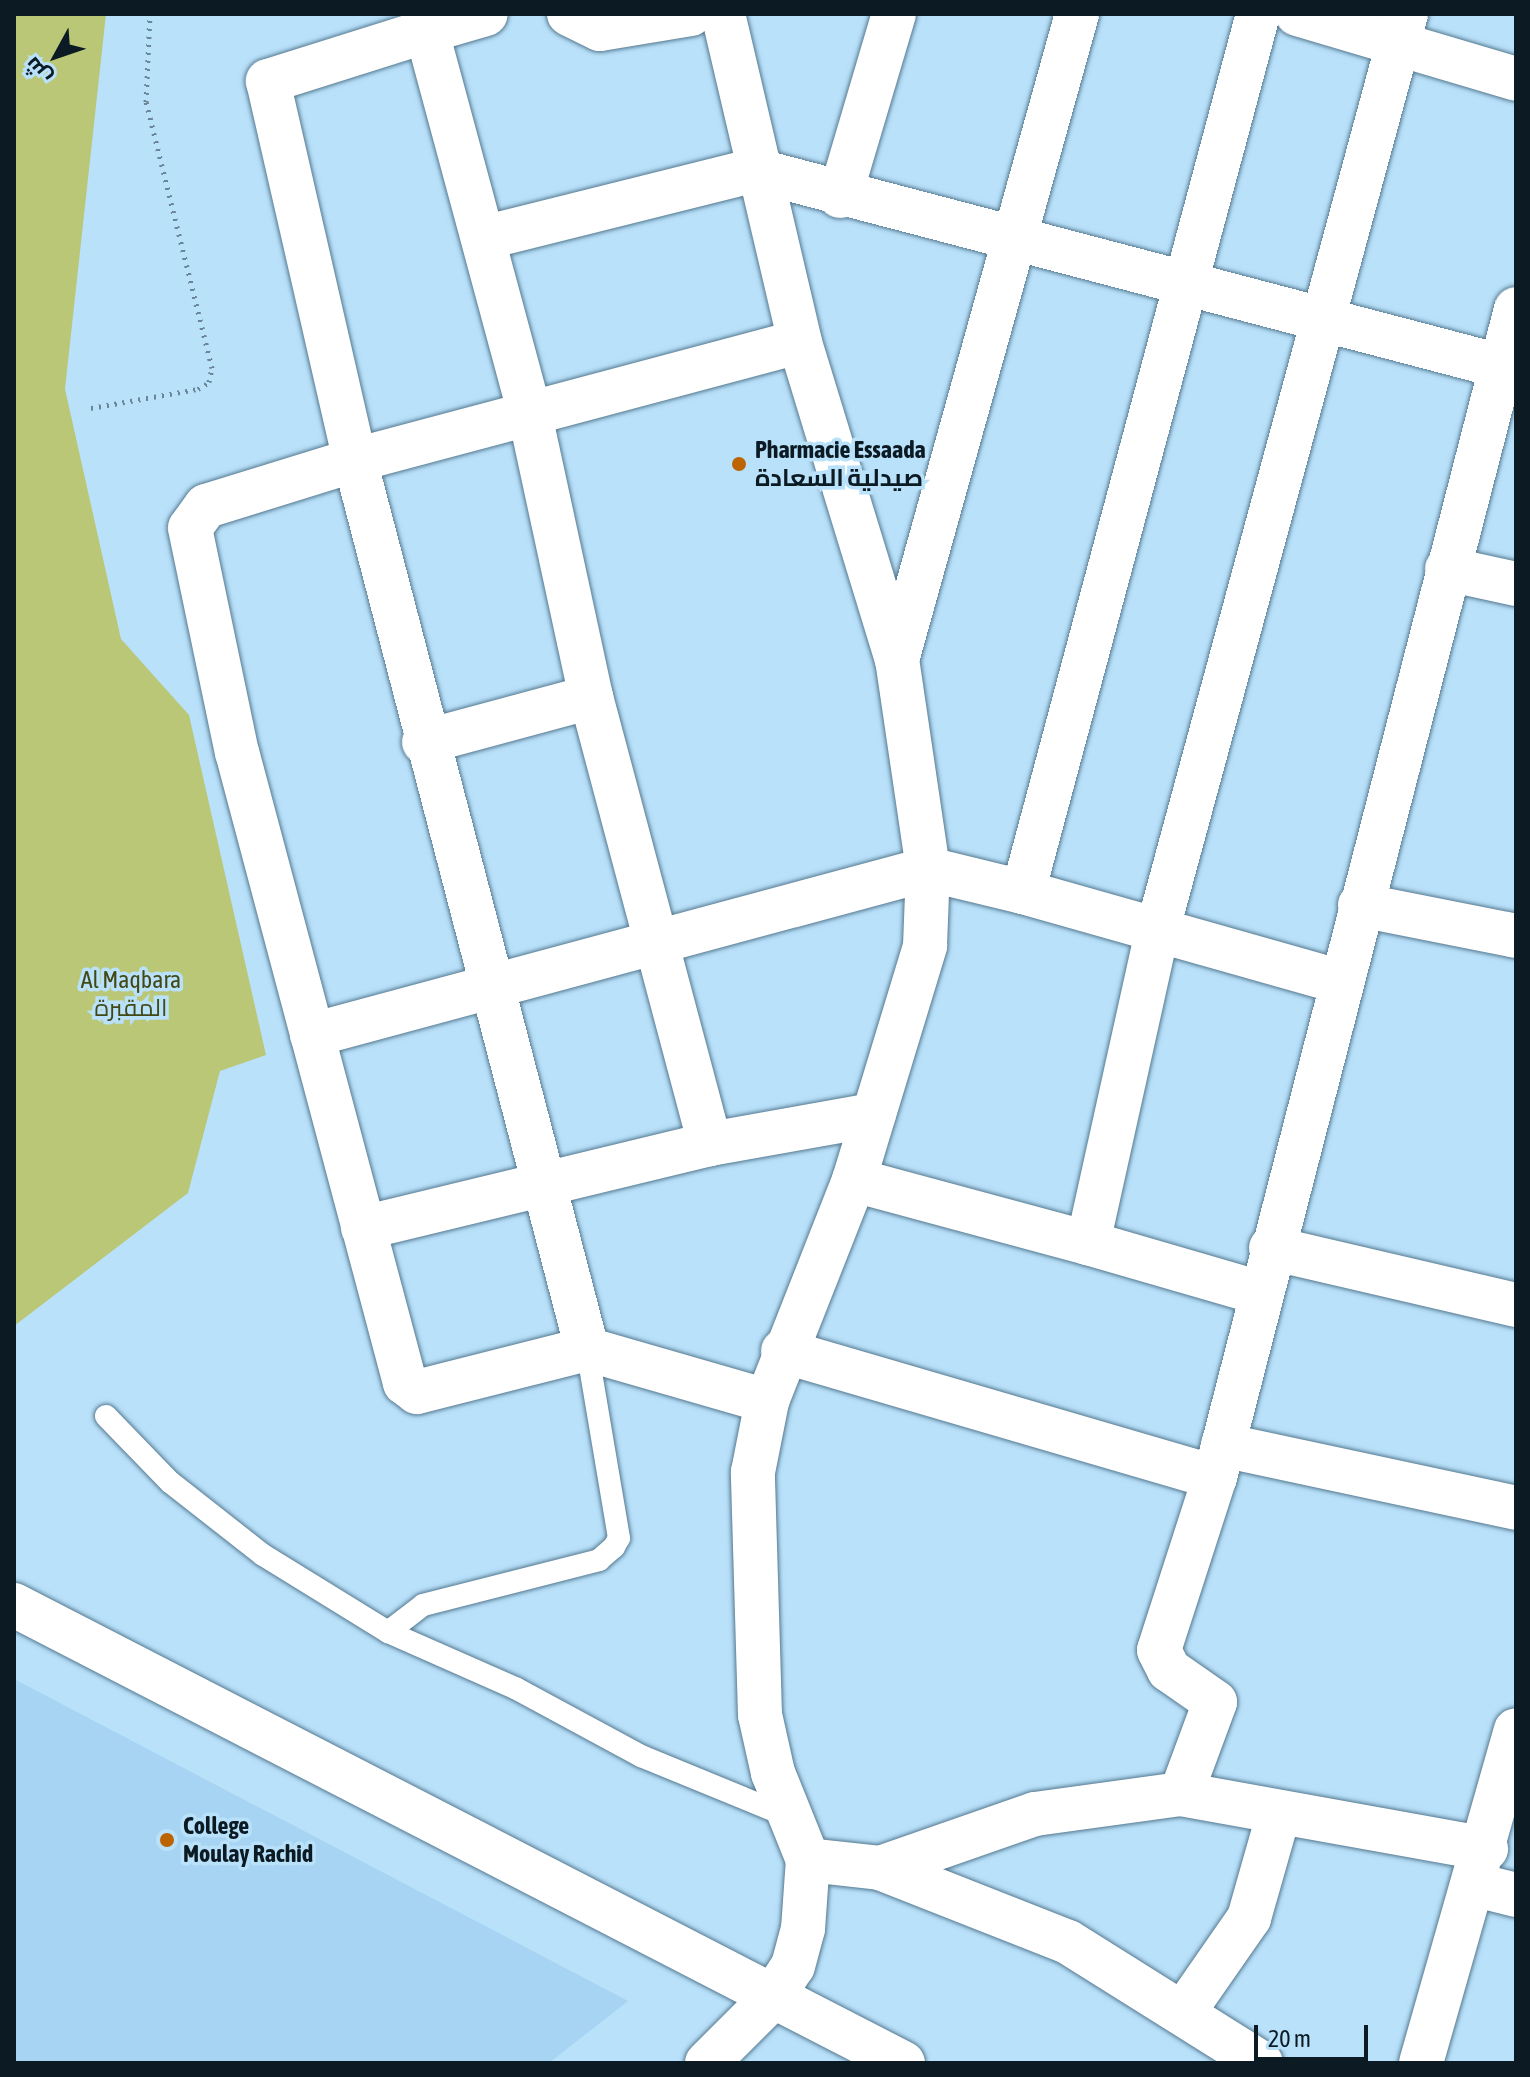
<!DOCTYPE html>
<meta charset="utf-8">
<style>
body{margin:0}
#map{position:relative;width:1530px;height:2077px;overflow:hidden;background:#b9e1fa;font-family:"Asap Condensed",Cairo,sans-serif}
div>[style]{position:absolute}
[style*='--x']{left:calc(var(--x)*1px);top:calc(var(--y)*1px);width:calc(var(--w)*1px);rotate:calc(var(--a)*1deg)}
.built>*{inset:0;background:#a6d4f2}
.green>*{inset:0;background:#bac776}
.path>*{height:5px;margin-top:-2.5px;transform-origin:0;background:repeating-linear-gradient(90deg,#698597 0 2px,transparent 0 8px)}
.roads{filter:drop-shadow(0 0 2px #557990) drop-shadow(0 0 2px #557990)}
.lane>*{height:22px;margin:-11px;padding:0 11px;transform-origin:11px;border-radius:11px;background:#fff}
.street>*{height:44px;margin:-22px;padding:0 22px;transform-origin:22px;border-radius:22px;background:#fff}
.dots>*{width:22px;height:22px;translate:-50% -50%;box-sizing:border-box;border:4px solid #b9e1fa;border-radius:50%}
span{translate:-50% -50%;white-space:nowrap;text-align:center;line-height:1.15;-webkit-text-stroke:7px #b9e1fa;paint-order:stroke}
.poi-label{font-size:24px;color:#0b1a23;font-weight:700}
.left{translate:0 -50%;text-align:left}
.park-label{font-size:24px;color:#424915}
.frame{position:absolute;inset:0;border:16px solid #0b1a23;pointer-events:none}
.north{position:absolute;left:16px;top:16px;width:80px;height:80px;-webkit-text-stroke:6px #b9e1fa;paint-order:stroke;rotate:230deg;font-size:22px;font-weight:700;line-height:32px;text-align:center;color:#0b1a23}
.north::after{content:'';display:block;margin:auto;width:28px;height:36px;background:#0b1a23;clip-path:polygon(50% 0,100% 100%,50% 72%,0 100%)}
.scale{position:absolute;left:1254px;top:2025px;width:114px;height:36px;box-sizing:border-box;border:4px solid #0b1a23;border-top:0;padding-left:10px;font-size:24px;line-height:28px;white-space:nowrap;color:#0b1a23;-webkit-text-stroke:6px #b9e1fa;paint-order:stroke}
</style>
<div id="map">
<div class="built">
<div style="clip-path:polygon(14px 1679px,628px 2001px,549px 2063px,14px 2063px)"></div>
</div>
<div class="green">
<div style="clip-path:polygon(14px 14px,106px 14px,65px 389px,121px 639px,189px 715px,266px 1055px,220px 1071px,188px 1193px,14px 1326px)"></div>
</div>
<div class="path">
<div style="--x:91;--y:408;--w:109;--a:-10.1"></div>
<div style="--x:198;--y:389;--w:13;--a:-32"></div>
<div style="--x:209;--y:382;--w:14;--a:-78"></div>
<div style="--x:212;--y:368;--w:274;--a:-103.9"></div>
<div style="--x:146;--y:102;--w:88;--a:-87.4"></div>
</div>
<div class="roads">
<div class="lane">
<div style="--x:106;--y:1416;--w:92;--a:45.9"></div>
<div style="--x:170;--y:1482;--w:118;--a:38.1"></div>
<div style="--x:263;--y:1555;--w:147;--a:31.6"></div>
<div style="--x:388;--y:1632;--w:141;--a:23.8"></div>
<div style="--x:517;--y:1689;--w:141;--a:28.4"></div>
<div style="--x:641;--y:1756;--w:161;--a:22.3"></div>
<div style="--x:388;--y:1632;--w:44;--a:-37.6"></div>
<div style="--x:423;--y:1605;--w:182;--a:-14.3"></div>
<div style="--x:599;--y:1560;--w:20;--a:-41"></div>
<div style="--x:614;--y:1547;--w:10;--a:-61"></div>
<div style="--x:619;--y:1538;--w:192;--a:-99.6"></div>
</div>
<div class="street">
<div style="--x:569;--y:14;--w:34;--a:26"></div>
<div style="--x:600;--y:29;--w:92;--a:-9.4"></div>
<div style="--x:1258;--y:14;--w:909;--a:104.98"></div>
<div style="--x:1023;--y:892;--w:327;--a:15.8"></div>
<div style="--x:1297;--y:14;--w:228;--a:16.5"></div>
<div style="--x:427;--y:31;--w:167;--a:162.5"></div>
<div style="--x:268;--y:81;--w:389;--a:77.1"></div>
<div style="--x:355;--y:460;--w:156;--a:162.8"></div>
<div style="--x:206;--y:506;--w:27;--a:126"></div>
<div style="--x:190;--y:528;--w:229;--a:78.2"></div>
<div style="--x:237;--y:752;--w:653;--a:75.09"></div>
<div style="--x:405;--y:1383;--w:15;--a:37"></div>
<div style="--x:417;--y:1392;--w:175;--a:-14.2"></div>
<div style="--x:840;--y:196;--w:190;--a:-73.5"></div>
<div style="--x:483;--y:238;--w:280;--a:-14"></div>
<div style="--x:755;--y:170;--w:770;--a:14.74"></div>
<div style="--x:1447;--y:569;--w:71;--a:12.3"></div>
<div style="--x:897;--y:660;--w:671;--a:-74.43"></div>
<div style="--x:424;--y:742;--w:173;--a:-15.1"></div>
<div style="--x:1360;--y:905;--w:159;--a:11.2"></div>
<div style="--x:312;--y:1035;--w:638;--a:-15.08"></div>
<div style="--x:928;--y:869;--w:98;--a:13.6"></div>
<div style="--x:710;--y:1144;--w:166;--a:-10.1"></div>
<div style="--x:854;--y:1180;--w:242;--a:15.1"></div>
<div style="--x:1088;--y:1243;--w:323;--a:-77.5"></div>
<div style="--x:1158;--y:928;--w:947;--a:-74.82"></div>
<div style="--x:363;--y:1228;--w:357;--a:-13.6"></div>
<div style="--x:710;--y:1144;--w:463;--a:-104.9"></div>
<div style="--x:591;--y:697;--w:289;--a:-102.2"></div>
<div style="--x:530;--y:414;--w:397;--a:-105.1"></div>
<div style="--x:427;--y:31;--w:61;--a:-16.1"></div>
<div style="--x:1088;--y:1243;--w:179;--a:16.2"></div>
<div style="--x:1271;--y:1248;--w:252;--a:13.1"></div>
<div style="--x:783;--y:1351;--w:450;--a:16.3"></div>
<div style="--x:767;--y:1401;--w:187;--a:-163.9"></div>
<div style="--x:587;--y:1349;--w:919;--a:-104.63"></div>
<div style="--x:355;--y:460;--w:460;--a:-14.9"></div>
<div style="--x:1223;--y:1445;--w:300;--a:12.1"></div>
<div style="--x:14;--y:1605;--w:1000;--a:27.26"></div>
<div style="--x:1181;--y:1794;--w:98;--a:-69.7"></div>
<div style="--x:1215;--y:1702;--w:56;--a:-145.2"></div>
<div style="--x:1169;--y:1670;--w:22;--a:-117"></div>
<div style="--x:1159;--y:1650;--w:182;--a:-72.1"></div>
<div style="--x:1215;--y:1477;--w:1206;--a:-75.55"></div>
<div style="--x:808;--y:1860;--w:72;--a:6.3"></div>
<div style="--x:880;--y:1868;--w:202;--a:21.5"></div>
<div style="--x:1068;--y:1942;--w:228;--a:32.1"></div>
<div style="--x:880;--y:1868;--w:164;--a:-19.2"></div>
<div style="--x:1035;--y:1814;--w:147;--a:-7.8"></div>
<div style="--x:1181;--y:1794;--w:310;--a:10.2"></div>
<div style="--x:1476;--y:1885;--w:41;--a:14"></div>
<div style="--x:1183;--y:2013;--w:116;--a:-55.2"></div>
<div style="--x:1249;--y:1918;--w:109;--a:-74.1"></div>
<div style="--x:707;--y:2063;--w:92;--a:-45"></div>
<div style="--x:772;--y:1998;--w:38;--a:-57"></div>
<div style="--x:793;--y:1966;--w:38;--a:-75"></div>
<div style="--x:803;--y:1929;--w:69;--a:-85.9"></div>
<div style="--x:808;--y:1860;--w:94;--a:-111.9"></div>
<div style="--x:773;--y:1773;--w:59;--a:-102.6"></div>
<div style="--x:760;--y:1715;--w:243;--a:-91.7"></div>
<div style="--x:753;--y:1472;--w:72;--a:-78.8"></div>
<div style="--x:767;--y:1401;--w:238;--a:-68.5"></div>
<div style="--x:854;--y:1180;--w:245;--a:-73.1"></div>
<div style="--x:925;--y:946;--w:77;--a:-87.8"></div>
<div style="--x:928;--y:869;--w:211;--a:-98.4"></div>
<div style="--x:897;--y:660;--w:332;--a:-107"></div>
<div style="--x:800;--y:342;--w:337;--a:-103.2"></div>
<div style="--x:1421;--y:2063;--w:346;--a:-74.1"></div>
</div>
</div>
<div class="dots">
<div style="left:739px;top:464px;background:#bc6302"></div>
<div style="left:167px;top:1840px;background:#bc6302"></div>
</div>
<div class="poi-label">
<span class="left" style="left:755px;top:464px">Pharmacie Essaada<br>صيدلية السعادة</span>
<span class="left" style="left:183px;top:1840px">College<br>Moulay Rachid</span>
</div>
<div class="park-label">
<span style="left:131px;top:994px">Al Maqbara<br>المقبرة</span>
</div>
<div class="frame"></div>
<div class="north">ش</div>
<div class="scale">20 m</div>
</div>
